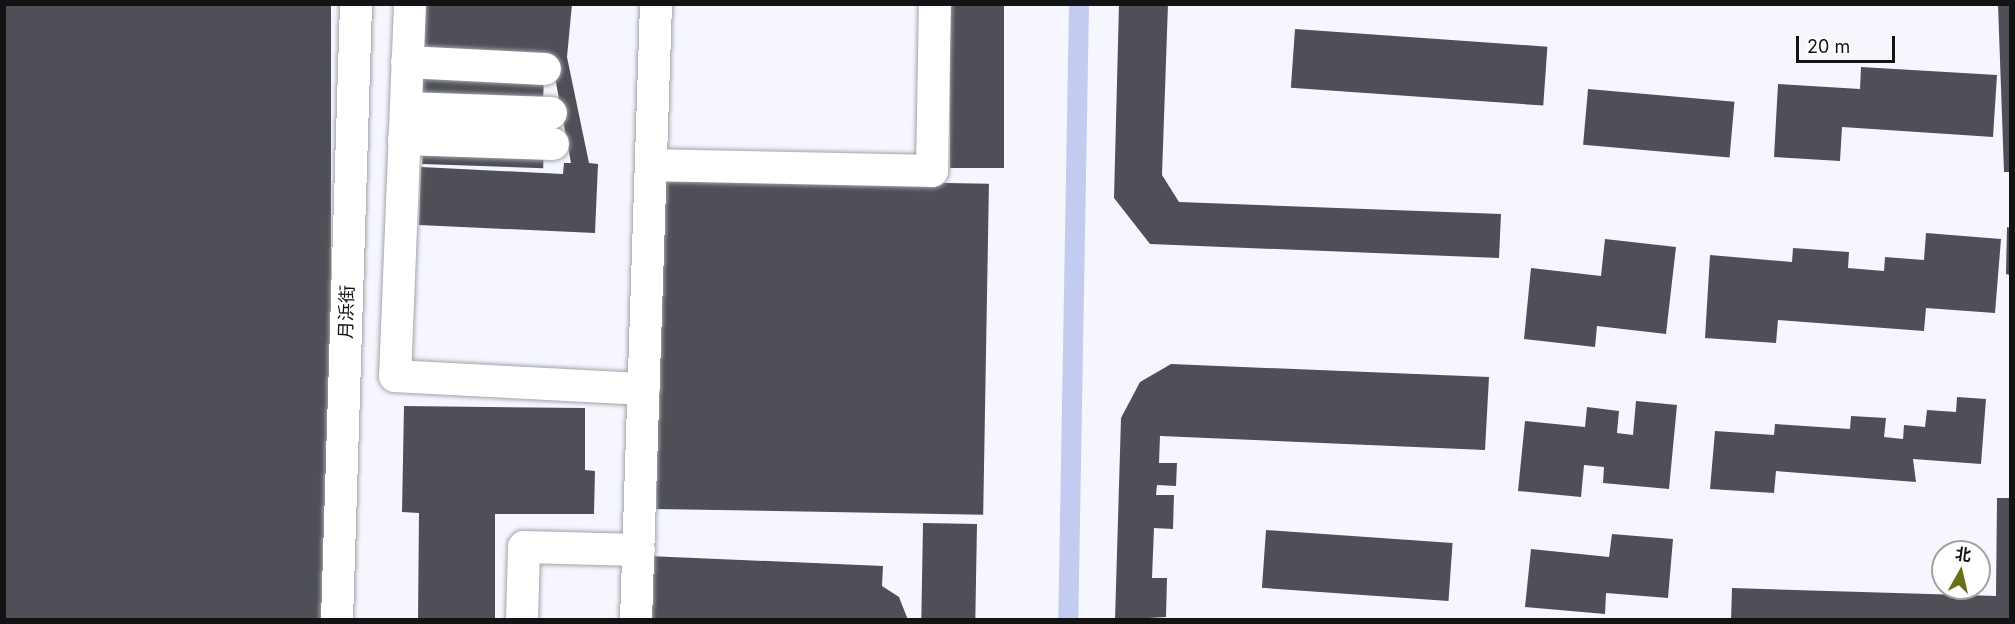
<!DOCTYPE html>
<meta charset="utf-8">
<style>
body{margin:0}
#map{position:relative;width:2015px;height:624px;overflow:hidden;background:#f6f7fe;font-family:Inter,"Noto Sans SC",sans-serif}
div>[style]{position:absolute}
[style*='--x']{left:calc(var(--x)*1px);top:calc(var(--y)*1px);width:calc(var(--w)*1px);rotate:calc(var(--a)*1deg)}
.water>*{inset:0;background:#c4cbf0;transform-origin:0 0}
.building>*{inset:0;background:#4f5057;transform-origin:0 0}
.roads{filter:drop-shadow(0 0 2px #a1a3ab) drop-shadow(0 0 2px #a1a3ab)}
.minor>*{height:32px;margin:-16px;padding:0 16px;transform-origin:16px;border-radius:16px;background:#fff}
span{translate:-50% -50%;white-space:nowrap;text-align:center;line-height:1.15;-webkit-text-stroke:6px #fff;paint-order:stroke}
.street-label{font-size:18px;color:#131316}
.frame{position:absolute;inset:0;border:6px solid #131316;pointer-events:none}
.north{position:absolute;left:1931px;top:540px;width:60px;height:60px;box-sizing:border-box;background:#fff;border:2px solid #a1a1a2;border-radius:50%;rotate:8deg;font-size:16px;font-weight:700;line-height:24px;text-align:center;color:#131316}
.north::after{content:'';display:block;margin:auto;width:21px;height:27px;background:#67711a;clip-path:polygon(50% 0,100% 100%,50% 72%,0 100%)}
.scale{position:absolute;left:1796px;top:36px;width:99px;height:27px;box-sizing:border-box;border:3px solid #131316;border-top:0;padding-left:8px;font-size:18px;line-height:21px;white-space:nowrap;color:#131316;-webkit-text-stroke:4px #fff;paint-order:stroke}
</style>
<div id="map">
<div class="water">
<div style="left:1089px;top:5px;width:614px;height:20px;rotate:91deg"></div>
</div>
<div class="building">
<div style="left:4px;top:4px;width:327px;height:616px"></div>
<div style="clip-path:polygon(416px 4px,572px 4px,567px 57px,589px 163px,598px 164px,595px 233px,419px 225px,421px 167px,563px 174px,564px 163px,571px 163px,551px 56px,414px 51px)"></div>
<div style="left:950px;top:4px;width:54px;height:164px"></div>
<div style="clip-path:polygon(1119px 4px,1168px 4px,1162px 175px,1179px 202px,1501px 214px,1499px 258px,1150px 244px,1114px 198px)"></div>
<div style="clip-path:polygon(1998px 4px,2010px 4px,2010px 172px,2004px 172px)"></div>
<div style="left:1295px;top:29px;width:253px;height:59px;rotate:4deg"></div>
<div style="clip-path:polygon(1861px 67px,1997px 75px,1993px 137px,1842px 127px,1840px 161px,1774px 157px,1778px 84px,1860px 89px)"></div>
<div style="left:421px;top:72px;width:123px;height:30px;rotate:2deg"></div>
<div style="left:1588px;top:89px;width:147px;height:56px;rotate:5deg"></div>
<div style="left:423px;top:143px;width:121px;height:21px;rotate:2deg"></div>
<div style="left:662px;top:178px;width:327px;height:331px;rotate:1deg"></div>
<div style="clip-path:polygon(2007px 227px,2010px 228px,2010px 275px,2006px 274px)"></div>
<div style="clip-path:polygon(1926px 233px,2001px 239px,1995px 313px,1926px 308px,1924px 331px,1778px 320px,1776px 343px,1705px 338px,1710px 255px,1792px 262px,1793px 248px,1849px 252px,1848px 268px,1884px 271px,1885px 257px,1924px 260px)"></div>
<div style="clip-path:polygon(1605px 239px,1676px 247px,1666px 334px,1597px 326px,1595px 347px,1524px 339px,1531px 268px,1601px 276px)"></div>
<div style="clip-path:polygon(1171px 364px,1489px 377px,1485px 450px,1160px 436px,1159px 463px,1177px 463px,1176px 486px,1157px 485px,1156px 495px,1174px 495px,1173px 529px,1154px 528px,1152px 578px,1167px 578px,1166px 617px,1115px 620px,1121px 418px,1140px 382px)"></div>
<div style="clip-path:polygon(1957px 397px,1986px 399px,1981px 464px,1913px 459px,1916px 482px,1776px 471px,1774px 493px,1710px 489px,1715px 431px,1774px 435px,1775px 424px,1850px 429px,1851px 416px,1886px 418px,1884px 437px,1903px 439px,1904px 425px,1925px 427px,1927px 410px,1956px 412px)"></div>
<div style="clip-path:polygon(1636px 401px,1677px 405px,1669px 489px,1603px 483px,1604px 467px,1584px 465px,1581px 497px,1518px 491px,1525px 421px,1585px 427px,1587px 407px,1619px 411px,1617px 433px,1633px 435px)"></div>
<div style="clip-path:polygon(404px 406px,585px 408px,585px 470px,595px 471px,594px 514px,495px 514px,495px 620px,418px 620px,419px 513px,402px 512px)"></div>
<div style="clip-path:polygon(1997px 498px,2010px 498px,2010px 620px,1731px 620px,1732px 588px,1996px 596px)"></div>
<div style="left:923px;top:523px;width:54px;height:97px;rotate:1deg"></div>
<div style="left:1266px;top:530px;width:187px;height:58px;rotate:4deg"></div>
<div style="clip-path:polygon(1612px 534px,1673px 539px,1668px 598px,1606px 593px,1605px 614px,1525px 607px,1531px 549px,1609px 557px)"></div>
<div style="clip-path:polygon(648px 556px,883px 566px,882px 586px,899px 597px,908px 620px,645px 620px)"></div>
</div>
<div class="roads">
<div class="minor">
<div style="--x:410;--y:4;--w:372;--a:92.3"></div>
<div style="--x:395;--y:376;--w:249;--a:3"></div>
<div style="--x:407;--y:62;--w:138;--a:2.9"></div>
<div style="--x:406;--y:108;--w:145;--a:2"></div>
<div style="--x:404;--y:139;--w:149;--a:1.9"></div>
<div style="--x:651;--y:165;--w:281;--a:1.2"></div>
<div style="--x:932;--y:171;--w:167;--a:-89"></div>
<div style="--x:337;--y:620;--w:616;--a:-88.23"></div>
<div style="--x:522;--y:620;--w:73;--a:-88.4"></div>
<div style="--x:524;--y:547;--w:115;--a:1.5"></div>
<div style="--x:636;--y:620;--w:616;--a:-88.14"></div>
</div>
</div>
<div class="street-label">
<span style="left:347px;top:312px;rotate:-88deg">月浜街</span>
</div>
<div class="frame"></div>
<div class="north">北</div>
<div class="scale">20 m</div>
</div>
